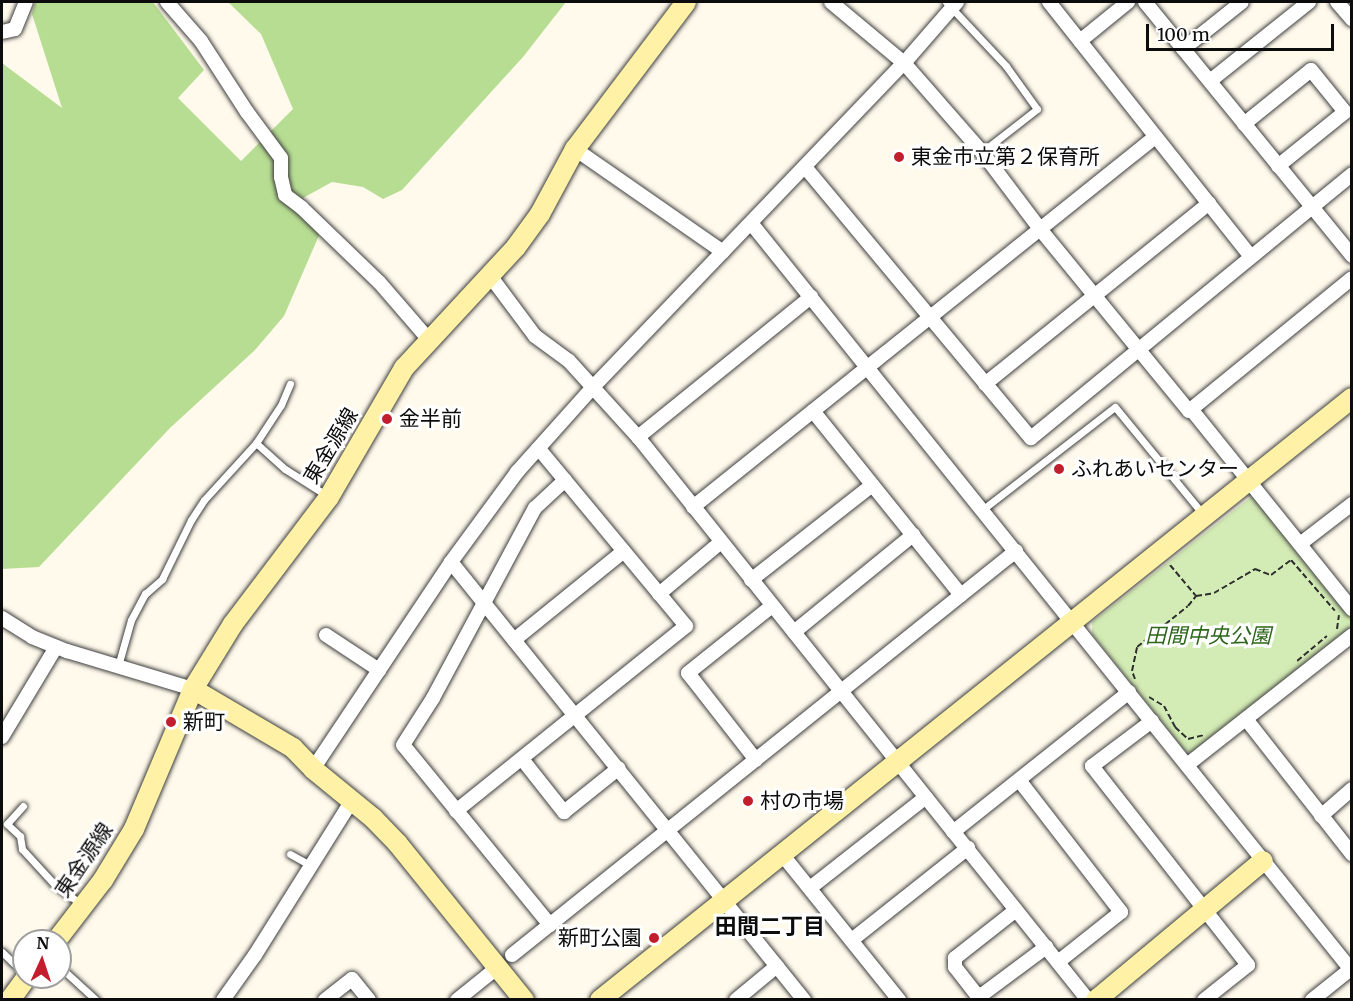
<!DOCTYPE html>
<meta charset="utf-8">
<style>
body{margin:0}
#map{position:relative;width:1353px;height:1001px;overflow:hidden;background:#fffaec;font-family:Merriweather,"Noto Sans JP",serif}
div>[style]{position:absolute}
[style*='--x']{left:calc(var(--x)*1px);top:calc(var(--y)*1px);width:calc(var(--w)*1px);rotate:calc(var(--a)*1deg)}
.green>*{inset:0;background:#d3ebb4}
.forest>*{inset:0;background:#b7dd92}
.path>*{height:2px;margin-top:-1px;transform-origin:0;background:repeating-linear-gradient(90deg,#2e2e2e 0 6px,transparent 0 9px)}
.roads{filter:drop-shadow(0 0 2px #3f3f3f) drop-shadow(0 0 2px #3f3f3f)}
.lane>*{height:7px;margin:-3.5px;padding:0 3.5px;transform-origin:3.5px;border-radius:3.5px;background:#fff}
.street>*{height:14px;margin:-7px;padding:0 7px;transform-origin:7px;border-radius:7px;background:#fff}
.secondary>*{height:20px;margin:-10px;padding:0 10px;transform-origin:10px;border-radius:10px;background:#fff2a7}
.dots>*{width:16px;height:16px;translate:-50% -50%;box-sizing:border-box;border:3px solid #fff;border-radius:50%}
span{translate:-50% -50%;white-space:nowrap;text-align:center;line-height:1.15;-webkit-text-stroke:6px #fff;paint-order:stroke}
.poi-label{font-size:21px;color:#0c0c0c}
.left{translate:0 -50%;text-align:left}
.right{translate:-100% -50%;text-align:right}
.street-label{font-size:21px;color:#0c0c0c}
.park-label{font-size:21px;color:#2d671a;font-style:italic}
.neighbourhood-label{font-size:22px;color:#0c0c0c;font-weight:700}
.frame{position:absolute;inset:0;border:3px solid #0c0c0c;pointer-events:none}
.north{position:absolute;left:12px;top:929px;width:60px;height:60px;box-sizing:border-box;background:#fff;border:2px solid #9e9e9e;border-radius:50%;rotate:3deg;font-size:16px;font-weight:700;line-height:24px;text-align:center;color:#0c0c0c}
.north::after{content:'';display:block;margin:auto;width:21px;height:27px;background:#c31e2d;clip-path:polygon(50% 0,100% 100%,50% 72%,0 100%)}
.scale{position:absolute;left:1146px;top:24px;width:188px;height:27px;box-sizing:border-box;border:3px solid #0c0c0c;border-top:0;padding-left:8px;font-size:18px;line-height:21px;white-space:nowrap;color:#0c0c0c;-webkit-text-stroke:4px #fff;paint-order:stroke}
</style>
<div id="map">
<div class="green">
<div style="clip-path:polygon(1251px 497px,1256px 498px,1351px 615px,1351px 627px,1195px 753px,1185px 751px,1092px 634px,1092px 622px)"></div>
</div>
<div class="forest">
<div style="clip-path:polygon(35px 2px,153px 2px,204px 70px,178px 98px,241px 161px,293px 109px,261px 34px,228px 2px,566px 2px,523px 57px,402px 190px,383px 199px,363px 187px,332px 182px,303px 198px,320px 233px,284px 316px,255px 350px,170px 428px,39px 567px,2px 569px,2px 63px,62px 108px,32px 14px)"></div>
</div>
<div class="path">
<div style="--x:1170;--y:565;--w:40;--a:50"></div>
<div style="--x:1196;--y:596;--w:18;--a:-9"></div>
<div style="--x:1214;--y:593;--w:48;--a:-30.3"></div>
<div style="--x:1255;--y:569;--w:17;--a:21"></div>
<div style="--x:1271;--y:575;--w:25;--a:-37"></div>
<div style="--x:1291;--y:560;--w:67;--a:49.2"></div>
<div style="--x:1337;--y:629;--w:14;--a:-82"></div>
<div style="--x:1297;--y:661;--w:39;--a:-40"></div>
<div style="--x:1135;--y:679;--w:9;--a:-111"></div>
<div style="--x:1132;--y:671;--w:25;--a:-78"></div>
<div style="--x:1137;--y:647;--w:65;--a:-38.8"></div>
<div style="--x:1188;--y:606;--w:13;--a:-51"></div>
<div style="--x:1149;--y:697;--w:17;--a:31"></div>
<div style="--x:1164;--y:706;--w:24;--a:62"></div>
<div style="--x:1175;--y:727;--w:18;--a:43"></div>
<div style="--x:1188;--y:739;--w:16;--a:-14"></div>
</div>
<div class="roads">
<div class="lane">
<div style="--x:946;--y:2;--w:88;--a:46.8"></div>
<div style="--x:1006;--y:66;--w:53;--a:54.2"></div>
<div style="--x:1037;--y:109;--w:70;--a:142"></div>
<div style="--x:256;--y:443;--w:39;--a:42"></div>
<div style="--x:285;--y:469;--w:49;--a:32.4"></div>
<div style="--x:982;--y:510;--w:168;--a:-37.8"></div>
<div style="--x:1115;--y:407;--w:139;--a:50.6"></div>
<div style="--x:118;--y:666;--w:48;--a:-74.2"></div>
<div style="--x:131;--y:620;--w:30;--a:-62"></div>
<div style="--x:145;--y:594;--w:23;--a:-41"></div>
<div style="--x:162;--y:579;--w:66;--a:-63.8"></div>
<div style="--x:191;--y:520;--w:24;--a:-57"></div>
<div style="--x:204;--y:500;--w:77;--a:-47.6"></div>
<div style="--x:256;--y:443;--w:45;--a:-56.7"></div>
<div style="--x:281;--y:405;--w:23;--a:-67"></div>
<div style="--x:23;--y:806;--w:24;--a:132"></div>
<div style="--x:7;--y:824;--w:18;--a:43"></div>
<div style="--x:20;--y:836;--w:13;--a:81"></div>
<div style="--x:22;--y:849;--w:49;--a:47.5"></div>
<div style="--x:55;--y:885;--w:32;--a:36"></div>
<div style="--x:290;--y:854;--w:23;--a:29"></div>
<div style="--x:2;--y:952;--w:30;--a:44"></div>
<div style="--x:60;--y:967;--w:49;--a:42.5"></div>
</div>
<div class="street">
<div style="--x:167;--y:2;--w:52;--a:48.9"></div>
<div style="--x:201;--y:41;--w:85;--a:57.1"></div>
<div style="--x:247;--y:112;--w:57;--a:53.5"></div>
<div style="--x:281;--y:158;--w:19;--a:90"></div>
<div style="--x:281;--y:177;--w:18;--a:77"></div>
<div style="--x:285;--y:195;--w:21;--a:37"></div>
<div style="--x:302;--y:208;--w:107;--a:43.9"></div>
<div style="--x:379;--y:282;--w:77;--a:49.2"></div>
<div style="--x:831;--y:2;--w:95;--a:39.9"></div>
<div style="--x:904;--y:63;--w:118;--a:48.8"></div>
<div style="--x:982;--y:152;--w:96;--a:53"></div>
<div style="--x:1040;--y:229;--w:235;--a:50.7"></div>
<div style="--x:1189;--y:411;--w:210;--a:-39.2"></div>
<div style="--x:1049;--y:2;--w:325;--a:51.6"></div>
<div style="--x:1145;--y:2;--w:328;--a:50.8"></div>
<div style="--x:1337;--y:2;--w:23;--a:49"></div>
<div style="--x:2;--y:32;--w:13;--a:-13"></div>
<div style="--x:15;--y:29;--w:29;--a:-68"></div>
<div style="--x:1080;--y:41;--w:62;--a:-39.1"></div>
<div style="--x:1183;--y:49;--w:75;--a:-38.5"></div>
<div style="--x:1210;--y:81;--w:127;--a:-38.6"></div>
<div style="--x:1244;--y:124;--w:86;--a:-38.9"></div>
<div style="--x:1311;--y:70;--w:54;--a:51"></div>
<div style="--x:1345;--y:112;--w:86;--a:141.1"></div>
<div style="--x:575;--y:149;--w:180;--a:34.8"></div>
<div style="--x:805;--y:167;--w:353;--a:50.2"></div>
<div style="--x:1031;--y:438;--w:416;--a:-39.4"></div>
<div style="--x:751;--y:223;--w:960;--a:51.22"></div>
<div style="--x:491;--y:277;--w:74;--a:53.3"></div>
<div style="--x:535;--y:336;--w:42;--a:36.3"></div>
<div style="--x:569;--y:361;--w:103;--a:47.8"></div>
<div style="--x:638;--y:437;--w:721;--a:51.37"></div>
<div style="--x:985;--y:384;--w:288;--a:-38.9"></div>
<div style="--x:1191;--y:409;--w:257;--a:51.2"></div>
<div style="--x:813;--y:411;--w:236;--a:51.2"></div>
<div style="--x:638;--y:437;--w:223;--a:-39"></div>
<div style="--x:693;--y:507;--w:592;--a:-38.69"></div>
<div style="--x:1300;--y:544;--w:66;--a:-37.6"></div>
<div style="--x:451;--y:562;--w:563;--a:51.13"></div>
<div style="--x:751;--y:580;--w:154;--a:-38.1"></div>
<div style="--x:659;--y:594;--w:81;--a:-40"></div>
<div style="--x:2;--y:618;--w:36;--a:32"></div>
<div style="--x:32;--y:637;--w:38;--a:22"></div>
<div style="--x:67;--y:651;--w:132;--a:16.8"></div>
<div style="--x:794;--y:632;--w:154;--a:-39.2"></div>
<div style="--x:326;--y:635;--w:64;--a:33.4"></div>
<div style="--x:514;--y:640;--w:141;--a:-39"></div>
<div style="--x:1246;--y:719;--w:172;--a:51.9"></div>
<div style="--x:1152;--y:721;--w:75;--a:143.1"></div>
<div style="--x:1092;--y:766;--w:253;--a:51.9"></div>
<div style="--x:1248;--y:965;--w:56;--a:141.5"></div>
<div style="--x:2;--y:737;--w:105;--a:-59"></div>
<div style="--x:522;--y:759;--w:68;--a:51.6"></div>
<div style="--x:564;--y:812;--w:70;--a:-38.7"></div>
<div style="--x:756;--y:760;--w:110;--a:-128"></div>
<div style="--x:688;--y:673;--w:107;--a:-38.6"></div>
<div style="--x:1187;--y:765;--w:210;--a:-38.2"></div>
<div style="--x:313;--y:769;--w:249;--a:-56.3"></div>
<div style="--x:451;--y:562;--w:112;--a:-53.7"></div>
<div style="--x:517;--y:472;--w:113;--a:-48.2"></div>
<div style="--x:592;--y:388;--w:451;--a:-46.2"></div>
<div style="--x:904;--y:63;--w:81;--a:-49"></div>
<div style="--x:1019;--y:780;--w:167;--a:52.3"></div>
<div style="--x:1121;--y:912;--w:80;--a:141.6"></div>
<div style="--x:456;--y:811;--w:295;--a:-38.8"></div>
<div style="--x:686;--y:626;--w:231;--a:-129.7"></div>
<div style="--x:1321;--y:816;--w:41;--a:-41.1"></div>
<div style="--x:953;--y:832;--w:225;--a:-38.5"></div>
<div style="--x:781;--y:853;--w:189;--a:51.2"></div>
<div style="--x:810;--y:888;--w:147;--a:-38.1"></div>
<div style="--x:1016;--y:910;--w:78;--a:141.8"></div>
<div style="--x:955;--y:958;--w:9;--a:90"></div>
<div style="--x:955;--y:967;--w:36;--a:52"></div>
<div style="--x:977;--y:995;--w:6;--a:-9"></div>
<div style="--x:983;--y:994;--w:79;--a:-36.7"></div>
<div style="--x:550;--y:925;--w:232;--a:-129.2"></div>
<div style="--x:403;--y:745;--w:56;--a:-57.4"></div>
<div style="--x:433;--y:698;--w:216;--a:-61.8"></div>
<div style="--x:535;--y:508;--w:41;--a:-43"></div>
<div style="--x:853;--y:939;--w:147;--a:-38.4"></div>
<div style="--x:512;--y:955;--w:646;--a:-38.72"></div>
<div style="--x:223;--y:1000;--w:55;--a:-54.6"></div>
<div style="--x:255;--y:955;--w:184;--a:-57.9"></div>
<div style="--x:325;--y:1000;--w:34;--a:-38"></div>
<div style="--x:352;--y:979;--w:27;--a:51"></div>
<div style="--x:457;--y:1000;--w:53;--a:-38.8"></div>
<div style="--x:736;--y:1000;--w:53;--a:-39.7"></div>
<div style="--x:1312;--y:1000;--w:51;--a:-38.7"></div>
</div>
<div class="secondary">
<div style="--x:193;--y:689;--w:116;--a:30.5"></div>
<div style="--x:293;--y:748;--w:29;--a:46"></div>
<div style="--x:313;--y:769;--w:77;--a:39.2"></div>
<div style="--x:373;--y:818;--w:36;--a:46"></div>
<div style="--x:398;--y:844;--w:201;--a:51.1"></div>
<div style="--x:56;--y:941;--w:77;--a:-52.4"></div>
<div style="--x:103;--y:880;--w:60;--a:-58.7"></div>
<div style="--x:134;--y:829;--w:152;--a:-67.1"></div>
<div style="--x:193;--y:689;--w:76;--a:-58.4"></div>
<div style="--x:233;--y:624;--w:159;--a:-52.9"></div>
<div style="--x:329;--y:497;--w:149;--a:-59.8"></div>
<div style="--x:404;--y:368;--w:165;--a:-47.2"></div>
<div style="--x:516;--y:247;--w:41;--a:-54"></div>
<div style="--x:540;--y:214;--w:74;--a:-61.7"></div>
<div style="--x:575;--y:149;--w:184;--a:-52.9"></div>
<div style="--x:10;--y:1000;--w:29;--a:-54"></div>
<div style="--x:600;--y:1000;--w:963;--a:-38.68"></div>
<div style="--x:1096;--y:1000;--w:217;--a:-39.8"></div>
</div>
</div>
<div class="dots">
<div style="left:899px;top:157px;background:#c31e2d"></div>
<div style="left:387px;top:419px;background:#c31e2d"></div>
<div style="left:1059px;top:469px;background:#c31e2d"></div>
<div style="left:171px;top:722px;background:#c31e2d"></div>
<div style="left:748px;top:801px;background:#c31e2d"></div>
<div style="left:654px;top:938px;background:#c31e2d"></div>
</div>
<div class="poi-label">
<span class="left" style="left:911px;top:157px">東金市立第２保育所</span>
<span class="left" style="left:399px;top:419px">金半前</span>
<span class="left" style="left:1071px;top:469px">ふれあいセンター</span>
<span class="left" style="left:183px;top:722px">新町</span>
<span class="left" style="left:760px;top:801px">村の市場</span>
<span class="right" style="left:642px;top:938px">新町公園</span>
</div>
<div class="street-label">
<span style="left:331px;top:446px;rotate:-59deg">東金源線</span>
<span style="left:84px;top:860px;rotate:-56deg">東金源線</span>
</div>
<div class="park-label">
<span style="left:1208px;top:636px">田間中央公園</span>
</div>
<div class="neighbourhood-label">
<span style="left:770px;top:927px">田間二丁目</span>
</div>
<div class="frame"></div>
<div class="north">N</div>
<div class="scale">100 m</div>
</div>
